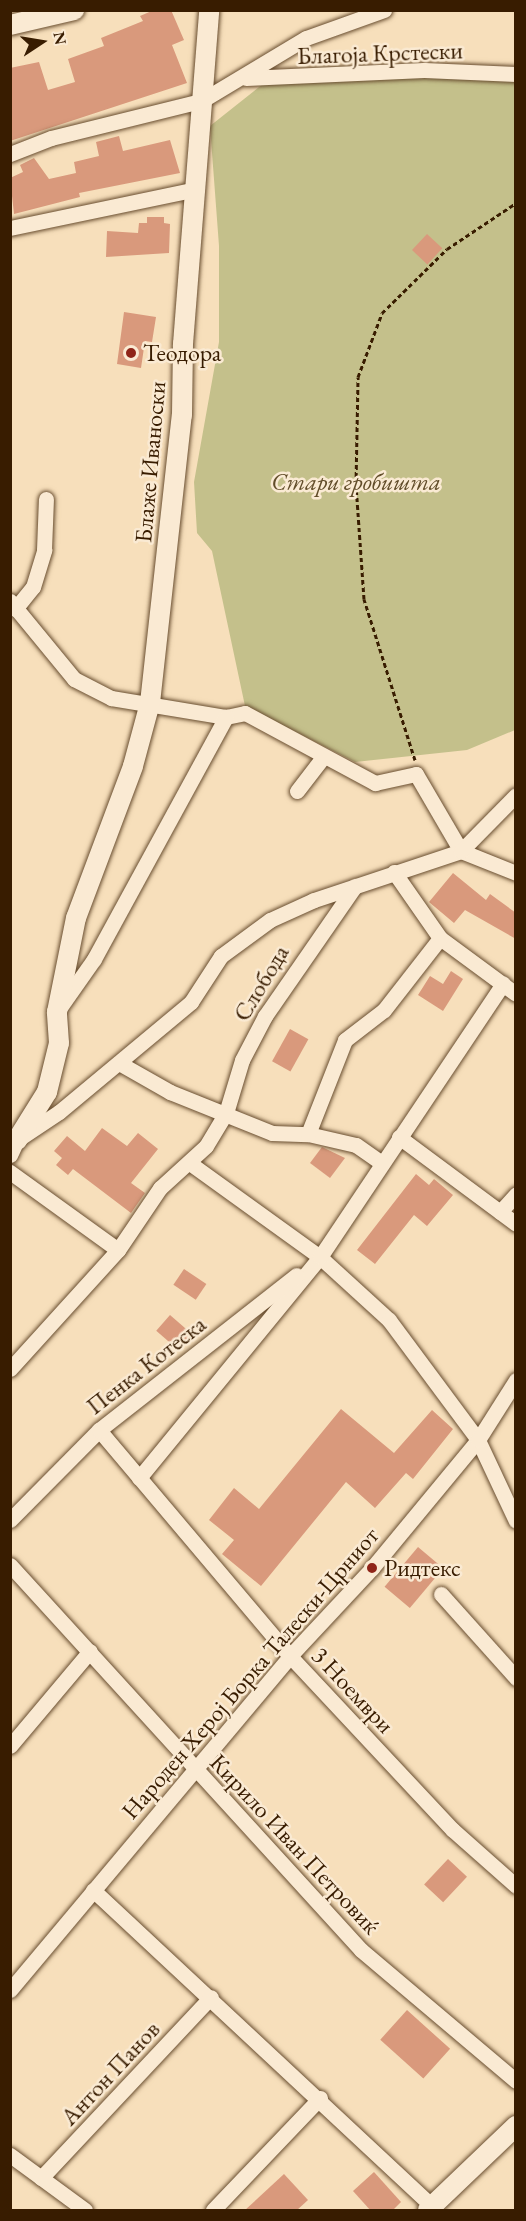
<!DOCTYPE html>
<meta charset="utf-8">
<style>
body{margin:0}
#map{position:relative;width:526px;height:2221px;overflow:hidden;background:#f7dfbb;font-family:"EB Garamond",serif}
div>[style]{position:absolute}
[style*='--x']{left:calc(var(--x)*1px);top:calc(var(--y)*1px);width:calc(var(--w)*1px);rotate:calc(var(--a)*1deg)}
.green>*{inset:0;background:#c4c08b}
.building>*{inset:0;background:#d9997c;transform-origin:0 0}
.path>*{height:3px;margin-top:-1.5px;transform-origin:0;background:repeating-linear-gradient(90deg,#381c00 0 4.5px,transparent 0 7.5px)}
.roads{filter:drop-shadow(0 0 2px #684d2f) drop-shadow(0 0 2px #684d2f)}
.minor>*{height:15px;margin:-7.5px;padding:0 7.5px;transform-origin:7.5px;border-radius:7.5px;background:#faead3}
.tertiary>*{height:20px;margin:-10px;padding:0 10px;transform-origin:10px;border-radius:10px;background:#faead3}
.dots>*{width:16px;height:16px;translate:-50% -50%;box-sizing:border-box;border:3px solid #faead3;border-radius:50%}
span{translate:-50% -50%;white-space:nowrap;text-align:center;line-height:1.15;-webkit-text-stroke:5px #faead3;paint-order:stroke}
.street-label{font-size:24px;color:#381c00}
.poi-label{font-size:24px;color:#381c00}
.left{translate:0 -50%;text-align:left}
.park-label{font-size:24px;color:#624d2a;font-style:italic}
.frame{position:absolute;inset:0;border:12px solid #381c00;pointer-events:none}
.north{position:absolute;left:12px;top:12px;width:60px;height:60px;-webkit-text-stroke:4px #faead3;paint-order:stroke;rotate:78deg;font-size:16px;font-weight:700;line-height:24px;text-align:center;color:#381c00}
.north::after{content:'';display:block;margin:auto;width:21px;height:27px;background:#381c00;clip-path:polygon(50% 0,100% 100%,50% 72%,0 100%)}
</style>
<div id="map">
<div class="green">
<div style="clip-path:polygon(515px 74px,515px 730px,467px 750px,355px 762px,245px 706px,212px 551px,197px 533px,194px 482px,219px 342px,219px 246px,210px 126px,268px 80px)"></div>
</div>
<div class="building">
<div style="clip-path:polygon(154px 10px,171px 10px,184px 40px,172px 45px,187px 83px,10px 141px,10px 68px,39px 62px,48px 90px,75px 82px,68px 59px,104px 46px,101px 38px,143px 21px,140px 16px)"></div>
<div style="clip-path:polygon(119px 136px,123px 151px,170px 140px,180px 173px,79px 193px,80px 197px,14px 214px,10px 178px,23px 172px,20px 165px,34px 158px,49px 179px,76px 173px,74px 162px,99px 156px,96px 142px)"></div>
<div style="clip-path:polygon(147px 217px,164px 217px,164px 223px,170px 224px,169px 253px,106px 257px,107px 231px,138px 233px,139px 223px,147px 223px)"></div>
<div style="left:427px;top:234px;width:21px;height:22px;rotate:43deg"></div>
<div style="clip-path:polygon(124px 312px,156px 317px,152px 342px,145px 341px,141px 368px,117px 364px)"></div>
<div style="clip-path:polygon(453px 873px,486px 900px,490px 894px,516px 913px,516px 939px,465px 910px,454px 923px,429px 902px)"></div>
<div style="clip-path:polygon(451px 971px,463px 979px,443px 1011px,418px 995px,430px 976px,443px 984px)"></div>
<div style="left:290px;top:1029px;width:21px;height:37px;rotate:29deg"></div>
<div style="clip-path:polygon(102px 1128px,127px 1146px,138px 1133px,158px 1149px,131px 1183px,145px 1193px,131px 1213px,73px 1169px,68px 1175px,56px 1165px,62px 1158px,54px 1151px,67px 1136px,85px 1151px)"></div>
<div style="clip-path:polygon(322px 1147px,345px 1158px,330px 1178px,310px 1163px)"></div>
<div style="clip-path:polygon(416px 1174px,429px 1185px,434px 1179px,453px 1195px,427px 1226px,414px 1215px,375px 1264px,357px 1250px)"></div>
<div style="left:184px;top:1269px;width:27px;height:19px;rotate:34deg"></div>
<div style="left:170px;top:1315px;width:29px;height:21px;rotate:41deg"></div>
<div style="clip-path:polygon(341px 1409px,394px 1453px,432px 1410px,453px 1429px,413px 1479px,406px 1473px,375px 1508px,346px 1482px,261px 1586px,222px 1554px,234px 1540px,209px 1520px,234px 1488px,259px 1509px)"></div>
<div style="left:418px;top:1547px;width:33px;height:52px;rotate:40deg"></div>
<div style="left:448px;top:1859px;width:26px;height:35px;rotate:43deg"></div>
<div style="left:407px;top:2010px;width:58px;height:40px;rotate:42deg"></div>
<div style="clip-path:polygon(374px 2172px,401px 2202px,392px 2211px,371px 2211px,353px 2191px)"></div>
<div style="clip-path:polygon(284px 2174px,308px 2200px,296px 2211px,244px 2211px)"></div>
</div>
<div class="path">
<div style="--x:415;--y:760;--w:169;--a:-107.6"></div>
<div style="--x:364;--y:599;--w:115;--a:-94"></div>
<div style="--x:356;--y:484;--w:107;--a:-88.9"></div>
<div style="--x:358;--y:377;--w:68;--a:-69.4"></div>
<div style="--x:382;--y:313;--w:91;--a:-44.6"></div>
<div style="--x:447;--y:249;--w:83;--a:-33.7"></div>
</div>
<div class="roads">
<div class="minor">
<div style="--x:246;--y:78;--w:178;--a:-2.6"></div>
<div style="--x:424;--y:70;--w:92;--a:2.5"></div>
<div style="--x:10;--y:154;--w:44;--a:-21.3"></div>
<div style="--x:51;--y:138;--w:154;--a:-13.9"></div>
<div style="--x:201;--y:101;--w:122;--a:-31"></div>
<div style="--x:306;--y:38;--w:83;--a:-19.7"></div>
<div style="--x:10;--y:228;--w:190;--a:-11.8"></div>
<div style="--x:10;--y:601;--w:101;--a:50.6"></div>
<div style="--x:74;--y:679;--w:42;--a:27.2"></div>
<div style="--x:111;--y:698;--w:117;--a:9.4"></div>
<div style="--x:226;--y:717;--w:19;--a:-12"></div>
<div style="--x:245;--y:713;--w:148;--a:28.3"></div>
<div style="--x:375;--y:783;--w:42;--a:-12.4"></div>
<div style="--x:416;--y:774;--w:89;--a:59.7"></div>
<div style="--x:15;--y:609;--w:28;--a:-51"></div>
<div style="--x:33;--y:587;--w:39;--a:-73"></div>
<div style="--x:44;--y:550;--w:51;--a:-87.8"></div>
<div style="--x:297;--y:791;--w:44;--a:-52.4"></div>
<div style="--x:461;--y:851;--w:59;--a:21.8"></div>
<div style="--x:394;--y:872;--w:80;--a:55.1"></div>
<div style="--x:440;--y:938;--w:94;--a:36.4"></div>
<div style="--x:61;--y:1006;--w:57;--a:-54.9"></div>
<div style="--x:94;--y:959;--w:276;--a:-61.4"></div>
<div style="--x:119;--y:1063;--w:59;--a:29.6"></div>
<div style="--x:170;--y:1092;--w:110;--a:21.9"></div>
<div style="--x:272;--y:1133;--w:36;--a:2"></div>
<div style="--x:308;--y:1134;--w:49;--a:12.9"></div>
<div style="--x:356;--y:1145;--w:32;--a:35"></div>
<div style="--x:308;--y:1134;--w:101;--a:-68.5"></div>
<div style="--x:345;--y:1040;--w:49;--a:-37.6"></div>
<div style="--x:384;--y:1010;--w:91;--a:-52.1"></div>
<div style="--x:399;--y:1137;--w:146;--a:36.6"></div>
<div style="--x:10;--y:1155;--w:17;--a:-65"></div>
<div style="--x:17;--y:1140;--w:50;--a:-33.7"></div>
<div style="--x:59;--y:1112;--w:172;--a:-39.8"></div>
<div style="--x:191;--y:1002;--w:55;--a:-56.9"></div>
<div style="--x:221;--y:956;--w:61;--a:-36.3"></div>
<div style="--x:270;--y:920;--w:48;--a:-24.4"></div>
<div style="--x:314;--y:900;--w:155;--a:-18.4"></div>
<div style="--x:461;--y:851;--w:78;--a:-45.5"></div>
<div style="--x:191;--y:1164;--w:159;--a:35.8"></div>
<div style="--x:320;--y:1257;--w:93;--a:42.4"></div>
<div style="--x:389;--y:1320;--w:149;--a:53.4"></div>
<div style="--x:478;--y:1440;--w:89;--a:64.9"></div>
<div style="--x:10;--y:1172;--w:133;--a:35.8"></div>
<div style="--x:500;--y:1212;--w:24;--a:-48"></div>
<div style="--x:10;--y:1369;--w:161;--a:-47.8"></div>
<div style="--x:118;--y:1250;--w:75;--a:-55.9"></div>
<div style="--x:160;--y:1188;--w:62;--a:-42.4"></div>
<div style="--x:206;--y:1146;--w:39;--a:-59"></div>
<div style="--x:226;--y:1113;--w:55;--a:-73.2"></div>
<div style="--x:242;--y:1060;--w:50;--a:-62.4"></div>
<div style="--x:265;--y:1016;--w:158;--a:-55.3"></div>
<div style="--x:99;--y:1430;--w:296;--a:49.8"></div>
<div style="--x:290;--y:1656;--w:238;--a:46.9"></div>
<div style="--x:453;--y:1830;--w:84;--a:41.6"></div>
<div style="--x:139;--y:1478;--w:286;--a:-50.7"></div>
<div style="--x:320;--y:1257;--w:329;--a:-56.2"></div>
<div style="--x:10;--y:1520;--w:127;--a:-45.3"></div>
<div style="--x:99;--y:1430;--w:251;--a:-38.1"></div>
<div style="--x:10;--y:1565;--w:521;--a:47.64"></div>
<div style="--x:361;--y:1950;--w:203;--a:40.2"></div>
<div style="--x:441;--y:1594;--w:113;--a:48.2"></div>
<div style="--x:10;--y:1746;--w:124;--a:-49.9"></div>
<div style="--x:93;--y:1890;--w:463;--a:43"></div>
<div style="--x:10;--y:1990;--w:436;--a:-50"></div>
<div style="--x:290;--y:1656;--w:120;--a:-47"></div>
<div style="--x:372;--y:1568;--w:166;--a:-50.4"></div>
<div style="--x:478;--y:1440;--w:71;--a:-57.7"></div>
<div style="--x:10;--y:2155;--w:93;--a:36.3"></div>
<div style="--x:41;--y:2178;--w:248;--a:-46.8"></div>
<div style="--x:213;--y:2210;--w:155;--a:-46.3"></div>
</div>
<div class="tertiary">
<div style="--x:10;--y:25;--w:66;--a:-13.2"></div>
<div style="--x:10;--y:1140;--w:7;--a:0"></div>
<div style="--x:17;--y:1140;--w:57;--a:-58"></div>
<div style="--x:47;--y:1092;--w:50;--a:-76.2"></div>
<div style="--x:59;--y:1043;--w:31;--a:-94"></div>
<div style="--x:57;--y:1012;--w:96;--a:-78.6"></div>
<div style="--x:76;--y:918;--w:162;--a:-69.4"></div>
<div style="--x:133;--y:766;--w:65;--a:-74.9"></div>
<div style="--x:150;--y:703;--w:290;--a:-83.7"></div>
<div style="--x:182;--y:415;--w:71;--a:-89.2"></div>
<div style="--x:183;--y:344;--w:335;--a:-85.5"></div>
<div style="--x:428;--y:2210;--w:122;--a:-43.7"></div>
</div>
</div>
<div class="dots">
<div style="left:131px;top:353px;background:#8f2418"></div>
<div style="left:372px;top:1568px;background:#8f2418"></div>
</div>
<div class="street-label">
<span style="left:380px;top:53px;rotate:-2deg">Благоја Крстески</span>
<span style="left:150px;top:462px;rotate:-85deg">Блаже Иваноски</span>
<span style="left:261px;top:983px;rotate:-59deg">Слобода</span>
<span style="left:146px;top:1365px;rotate:-38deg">Пенка Котеска</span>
<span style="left:250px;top:1673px;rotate:-49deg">Народен Херој Борка Талески-Црниот</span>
<span style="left:353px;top:1690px;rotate:47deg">3 Ноември</span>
<span style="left:295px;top:1844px;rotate:47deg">Кирило Иван Петровиќ</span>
<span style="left:110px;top:2073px;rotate:-47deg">Антон Панов</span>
</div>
<div class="poi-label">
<span class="left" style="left:143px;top:353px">Теодора</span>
<span class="left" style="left:384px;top:1568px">Ридтекс</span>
</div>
<div class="park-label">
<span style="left:356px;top:482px">Стари гробишта</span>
</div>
<div class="frame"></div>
<div class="north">N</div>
</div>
